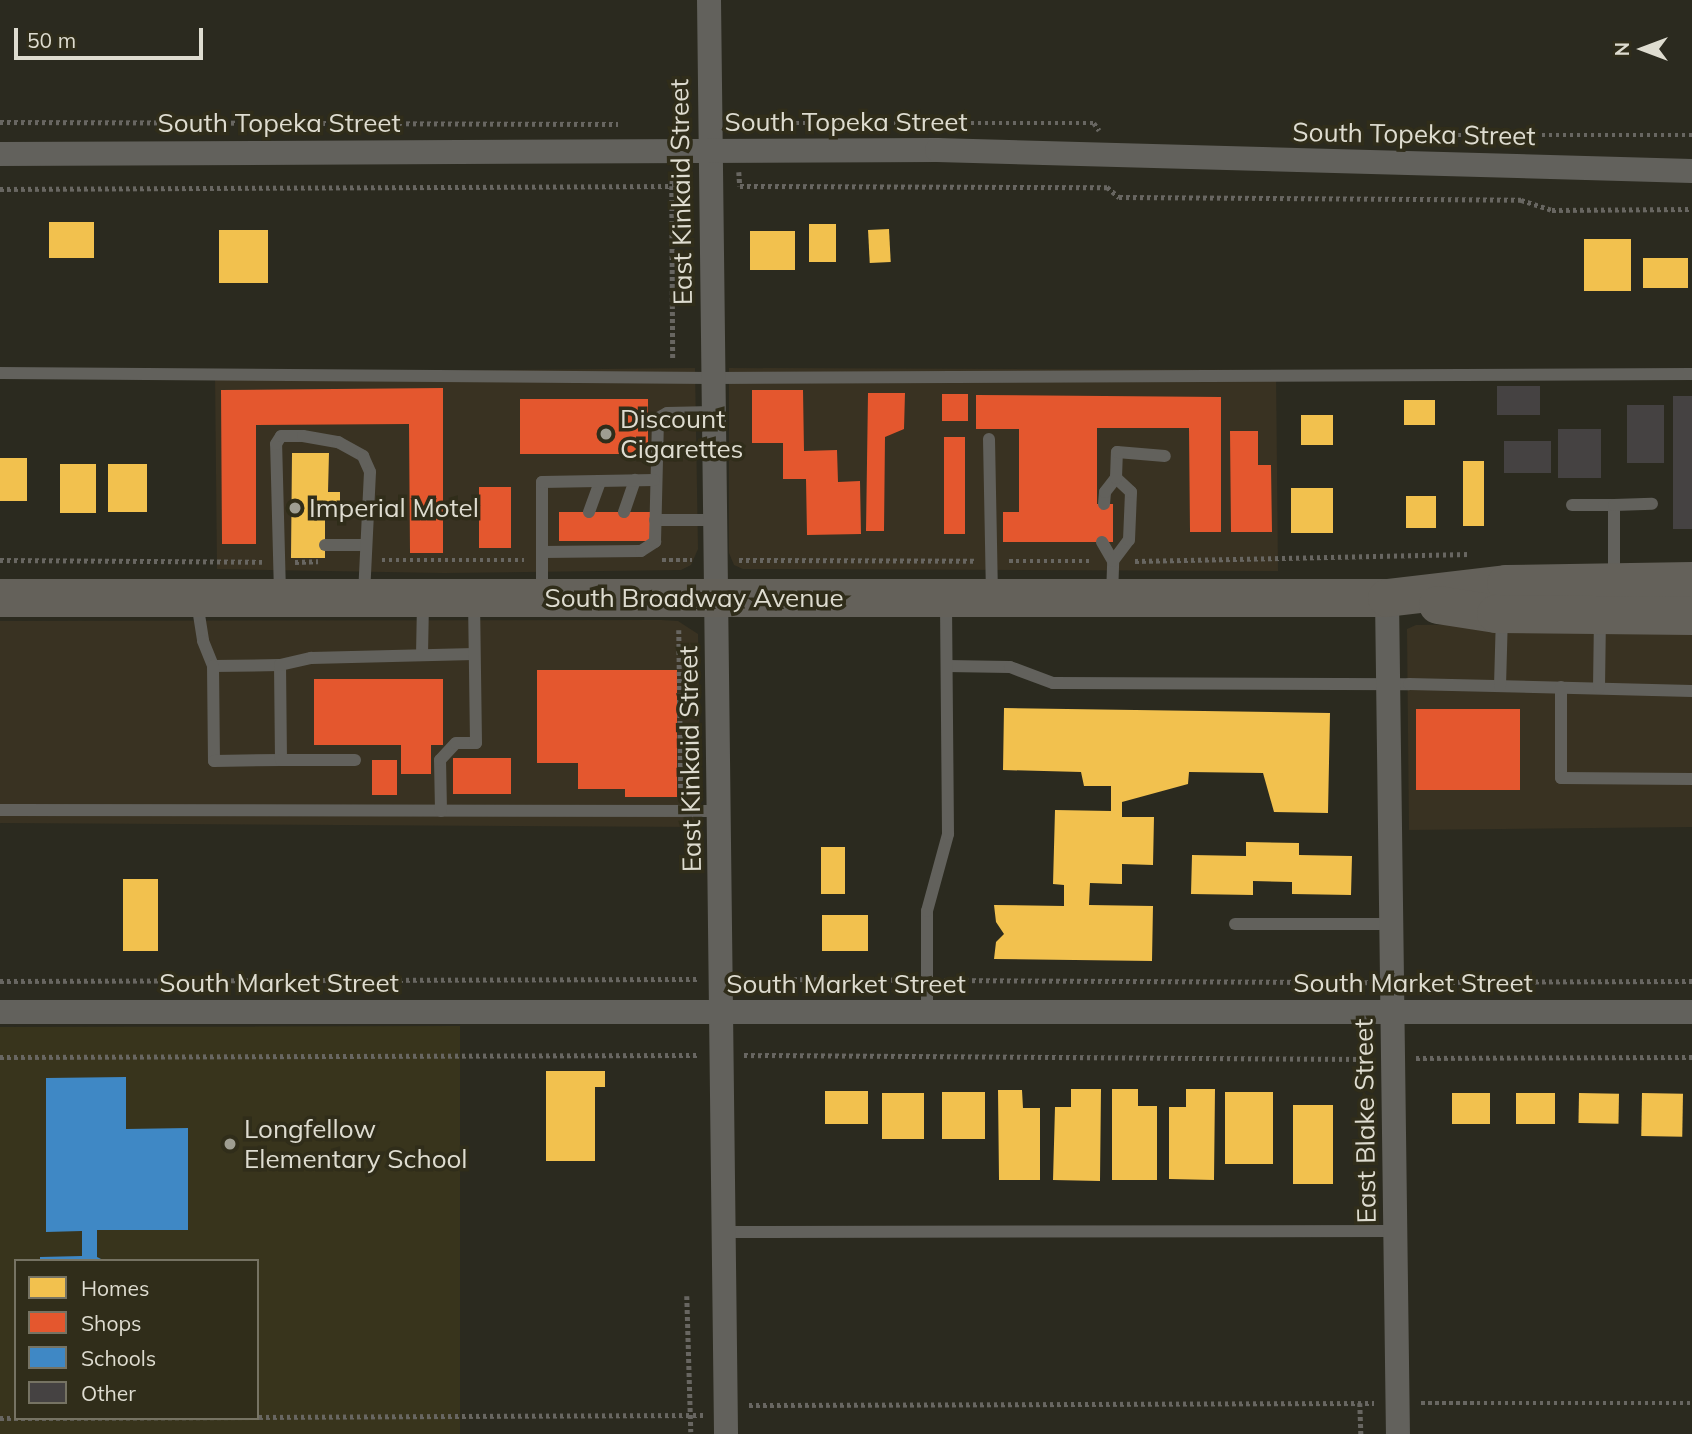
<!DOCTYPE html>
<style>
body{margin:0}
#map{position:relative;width:1692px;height:1434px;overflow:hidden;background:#2b2a1f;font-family:Mulish,sans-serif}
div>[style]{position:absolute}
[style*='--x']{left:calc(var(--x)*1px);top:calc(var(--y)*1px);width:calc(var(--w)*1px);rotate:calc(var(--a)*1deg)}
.commercial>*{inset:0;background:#393222}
.built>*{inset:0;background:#38341c}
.homes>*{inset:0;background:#f2c14e;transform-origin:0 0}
.shops>*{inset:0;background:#e4572e;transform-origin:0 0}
.schools>*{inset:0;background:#3f88c5}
.building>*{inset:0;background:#454242;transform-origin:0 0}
.path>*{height:4.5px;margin-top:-2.25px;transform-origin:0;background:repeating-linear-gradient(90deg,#686661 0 3.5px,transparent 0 7px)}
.service>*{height:12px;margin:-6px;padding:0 6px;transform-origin:6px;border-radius:6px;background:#62615c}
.minor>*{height:24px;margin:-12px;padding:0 12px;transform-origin:12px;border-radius:12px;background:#62615c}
.primary>*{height:38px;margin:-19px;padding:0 19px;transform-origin:19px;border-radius:19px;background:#64615a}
.dots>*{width:19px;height:19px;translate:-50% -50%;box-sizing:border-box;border:4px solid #302d1a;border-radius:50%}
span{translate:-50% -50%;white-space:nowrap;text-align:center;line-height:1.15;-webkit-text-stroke:7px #302d1a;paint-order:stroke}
.street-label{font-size:26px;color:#dedcd0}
.poi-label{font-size:26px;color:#dedcd0}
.left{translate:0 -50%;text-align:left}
.legend{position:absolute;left:14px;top:1259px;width:245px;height:161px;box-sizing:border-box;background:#302d1a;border:2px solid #767363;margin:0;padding:9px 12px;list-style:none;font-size:21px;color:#dedcd0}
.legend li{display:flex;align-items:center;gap:14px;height:35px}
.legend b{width:35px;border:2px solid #767363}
.north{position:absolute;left:1608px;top:14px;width:70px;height:70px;-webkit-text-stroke:5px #302d1a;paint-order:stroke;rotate:270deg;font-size:19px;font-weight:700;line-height:28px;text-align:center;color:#dedcd0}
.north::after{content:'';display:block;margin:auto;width:24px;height:32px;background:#dedcd0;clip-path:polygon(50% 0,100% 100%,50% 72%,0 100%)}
.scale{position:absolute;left:14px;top:28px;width:189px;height:32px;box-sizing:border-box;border:4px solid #dedcd0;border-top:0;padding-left:9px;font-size:21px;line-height:24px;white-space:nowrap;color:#dedcd0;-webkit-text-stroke:5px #302d1a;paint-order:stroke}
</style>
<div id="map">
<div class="commercial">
<div style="clip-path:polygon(695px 368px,698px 549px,691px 565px,681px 570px,444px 573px,217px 569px,215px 373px)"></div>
<div style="clip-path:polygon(729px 368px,1276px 370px,1278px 571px,743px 569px,734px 565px,729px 553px)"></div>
<div style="clip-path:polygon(661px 620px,678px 621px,698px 634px,701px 827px,0 823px,0 621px)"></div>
<div style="clip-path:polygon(1489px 624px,1692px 629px,1692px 827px,1409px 830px,1407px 629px,1416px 625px)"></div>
</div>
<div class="built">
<div style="clip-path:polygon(evenodd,460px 1026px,460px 1434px,0 1434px,0 1027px,460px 1026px,16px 1261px,257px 1261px,257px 1418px,16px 1418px,16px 1261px)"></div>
</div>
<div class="homes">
<div style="left:49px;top:222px;width:45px;height:36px"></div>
<div style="left:809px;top:224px;width:27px;height:38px"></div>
<div style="left:889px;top:229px;width:33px;height:21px;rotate:87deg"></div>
<div style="left:219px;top:230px;width:49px;height:53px"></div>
<div style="left:750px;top:231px;width:45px;height:39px"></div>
<div style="left:1584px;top:239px;width:47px;height:52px"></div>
<div style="left:1643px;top:258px;width:45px;height:30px"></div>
<div style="left:1404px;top:400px;width:31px;height:25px"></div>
<div style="left:1301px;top:415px;width:32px;height:30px"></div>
<div style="clip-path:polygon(292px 453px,329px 453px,328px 492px,340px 492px,340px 511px,325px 510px,325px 558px,291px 558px)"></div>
<div style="left:0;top:458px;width:27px;height:43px"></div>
<div style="left:1463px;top:461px;width:21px;height:65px"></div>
<div style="left:60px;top:464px;width:36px;height:49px"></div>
<div style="left:108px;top:464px;width:39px;height:48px"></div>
<div style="left:1291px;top:488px;width:42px;height:45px"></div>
<div style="left:1406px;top:496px;width:30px;height:32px"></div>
<div style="clip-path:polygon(1004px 708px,1330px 713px,1328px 813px,1274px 812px,1263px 773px,1189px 772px,1188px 784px,1122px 802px,1122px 817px,1154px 817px,1153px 865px,1122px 864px,1122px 884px,1090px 883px,1089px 905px,1153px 906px,1152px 961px,994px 959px,996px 942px,1004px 934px,996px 922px,994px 905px,1064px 906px,1064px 885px,1053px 884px,1055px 810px,1111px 811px,1111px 786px,1084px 786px,1081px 772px,1003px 770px)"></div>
<div style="clip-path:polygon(1246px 842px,1299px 843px,1299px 855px,1352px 856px,1351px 895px,1292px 894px,1292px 882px,1253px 881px,1253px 895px,1191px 894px,1192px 855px,1246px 856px)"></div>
<div style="left:821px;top:847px;width:24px;height:47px"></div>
<div style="left:123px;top:879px;width:35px;height:72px"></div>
<div style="left:822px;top:915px;width:46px;height:36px"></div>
<div style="clip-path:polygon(546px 1071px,605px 1071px,605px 1087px,595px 1087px,595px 1161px,546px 1161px)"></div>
<div style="clip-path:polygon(1071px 1089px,1101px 1089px,1100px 1181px,1053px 1180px,1055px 1107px,1071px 1107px)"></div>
<div style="clip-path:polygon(1112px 1089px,1138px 1089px,1138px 1106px,1157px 1106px,1157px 1180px,1112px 1180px)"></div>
<div style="clip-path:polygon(1186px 1089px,1215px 1089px,1214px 1180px,1169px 1179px,1169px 1107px,1186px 1107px)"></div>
<div style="clip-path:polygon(998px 1090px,1022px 1090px,1023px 1108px,1040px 1108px,1040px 1180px,999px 1180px)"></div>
<div style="left:825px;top:1091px;width:43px;height:33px"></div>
<div style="left:942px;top:1092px;width:43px;height:47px"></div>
<div style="left:1225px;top:1092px;width:48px;height:72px"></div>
<div style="left:882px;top:1093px;width:42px;height:46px"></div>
<div style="left:1452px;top:1093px;width:38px;height:31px"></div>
<div style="left:1516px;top:1093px;width:39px;height:31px"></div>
<div style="left:1579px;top:1093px;width:40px;height:30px;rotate:1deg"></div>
<div style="left:1642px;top:1093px;width:41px;height:43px;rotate:1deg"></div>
<div style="left:1293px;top:1105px;width:40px;height:79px"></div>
</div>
<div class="shops">
<div style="clip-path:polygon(443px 388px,443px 553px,410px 553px,409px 424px,256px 425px,256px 544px,222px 544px,221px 390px)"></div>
<div style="clip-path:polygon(752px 390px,803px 390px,804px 451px,837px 450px,838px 482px,860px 481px,861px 534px,807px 535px,806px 479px,783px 479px,783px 443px,752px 443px)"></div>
<div style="clip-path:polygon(868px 393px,905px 393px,904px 429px,885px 437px,884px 531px,866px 531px)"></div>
<div style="left:942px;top:394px;width:26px;height:27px"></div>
<div style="clip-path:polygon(976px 395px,1221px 397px,1221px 532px,1190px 532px,1189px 428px,1097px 428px,1097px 504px,1113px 504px,1113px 542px,1003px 542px,1003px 512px,1019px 512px,1019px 429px,976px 429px)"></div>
<div style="left:520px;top:399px;width:128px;height:55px"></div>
<div style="clip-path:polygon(1230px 431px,1258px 431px,1258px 465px,1271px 465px,1272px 532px,1231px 532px)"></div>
<div style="left:944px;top:437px;width:21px;height:97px"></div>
<div style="left:479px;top:487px;width:32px;height:61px"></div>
<div style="left:559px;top:512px;width:91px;height:29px"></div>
<div style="clip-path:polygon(537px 670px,677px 670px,677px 797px,625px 797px,625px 789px,578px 789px,578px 763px,537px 763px)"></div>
<div style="clip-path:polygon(314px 679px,443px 679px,443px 745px,431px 745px,431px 774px,401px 774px,401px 745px,314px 745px)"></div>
<div style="left:1416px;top:709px;width:104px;height:81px"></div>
<div style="left:453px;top:758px;width:58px;height:36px"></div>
<div style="left:372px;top:760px;width:25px;height:35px"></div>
</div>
<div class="schools">
<div style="clip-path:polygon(126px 1077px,126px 1129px,188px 1128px,188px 1230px,97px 1230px,97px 1257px,105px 1261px,40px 1261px,40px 1257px,82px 1256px,82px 1231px,46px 1232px,46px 1078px)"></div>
</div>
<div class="building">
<div style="left:1497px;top:386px;width:43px;height:29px"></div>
<div style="left:1673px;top:396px;width:19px;height:133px"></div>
<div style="left:1627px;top:405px;width:37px;height:58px"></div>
<div style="left:1558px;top:429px;width:43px;height:49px"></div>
<div style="left:1504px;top:441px;width:47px;height:32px"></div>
</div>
<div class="path">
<div style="--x:0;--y:122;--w:618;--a:0.19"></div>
<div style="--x:733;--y:123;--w:194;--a:0"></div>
<div style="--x:936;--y:123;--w:158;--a:0"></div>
<div style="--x:1094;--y:123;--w:9;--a:54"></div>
<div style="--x:1395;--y:135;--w:297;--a:0"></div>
<div style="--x:739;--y:172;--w:14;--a:86"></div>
<div style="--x:740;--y:186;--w:367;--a:0.2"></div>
<div style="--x:1107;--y:187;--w:16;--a:40"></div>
<div style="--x:1119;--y:197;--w:402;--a:0.4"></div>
<div style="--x:1521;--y:200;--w:33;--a:18"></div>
<div style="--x:1552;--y:210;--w:140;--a:-0.4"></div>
<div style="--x:673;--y:173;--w:13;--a:94"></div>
<div style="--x:672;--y:186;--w:17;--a:0"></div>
<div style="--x:0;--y:189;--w:672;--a:-0.26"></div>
<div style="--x:672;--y:186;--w:174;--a:89.7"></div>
<div style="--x:0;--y:560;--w:262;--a:0.4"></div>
<div style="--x:382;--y:560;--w:142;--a:0"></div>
<div style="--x:662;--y:560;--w:30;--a:0"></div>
<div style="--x:739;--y:560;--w:237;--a:0.2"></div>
<div style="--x:1009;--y:561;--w:82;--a:0"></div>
<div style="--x:1135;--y:561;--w:334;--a:-1.2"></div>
<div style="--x:295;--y:562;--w:23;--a:-2"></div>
<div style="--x:679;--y:630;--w:163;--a:89.3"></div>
<div style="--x:744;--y:979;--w:167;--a:0.3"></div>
<div style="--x:944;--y:980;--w:425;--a:0.3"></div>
<div style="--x:0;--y:981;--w:697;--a:-0.16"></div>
<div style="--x:1416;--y:982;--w:276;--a:-0.2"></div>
<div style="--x:744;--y:1055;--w:625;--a:0.37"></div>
<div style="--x:0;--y:1057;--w:697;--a:-0.16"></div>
<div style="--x:1416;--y:1058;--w:276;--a:-0.2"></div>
<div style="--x:687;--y:1296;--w:136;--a:88.3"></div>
<div style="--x:1360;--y:1403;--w:31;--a:88"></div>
<div style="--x:1421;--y:1403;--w:271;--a:0"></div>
<div style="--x:749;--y:1405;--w:625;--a:-0.18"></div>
<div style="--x:0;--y:1418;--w:703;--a:-0.24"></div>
</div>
<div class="service">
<div style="--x:0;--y:373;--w:712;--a:0.4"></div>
<div style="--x:712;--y:378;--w:980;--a:-0.23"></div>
<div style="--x:989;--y:439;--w:154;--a:88.9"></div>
<div style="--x:1104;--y:504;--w:12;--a:-85"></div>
<div style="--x:1105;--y:492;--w:18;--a:-52"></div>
<div style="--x:1572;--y:505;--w:42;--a:0"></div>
<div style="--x:1614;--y:505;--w:73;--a:90"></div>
<div style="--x:1614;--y:505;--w:38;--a:-2"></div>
<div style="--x:589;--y:512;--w:33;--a:-70"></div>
<div style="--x:624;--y:512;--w:34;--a:-71"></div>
<div style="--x:655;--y:520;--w:60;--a:0"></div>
<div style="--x:1102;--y:542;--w:22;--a:60"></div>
<div style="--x:325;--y:545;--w:41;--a:0"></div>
<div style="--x:542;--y:552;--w:99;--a:-0.6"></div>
<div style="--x:641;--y:551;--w:17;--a:-33"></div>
<div style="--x:655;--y:542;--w:124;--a:-88.6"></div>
<div style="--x:658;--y:418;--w:10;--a:-29"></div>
<div style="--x:667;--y:413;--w:46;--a:-1.2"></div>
<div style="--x:280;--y:593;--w:149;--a:-91.5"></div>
<div style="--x:276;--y:444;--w:9;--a:-58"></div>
<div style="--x:281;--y:436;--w:22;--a:0"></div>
<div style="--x:303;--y:436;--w:36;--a:10"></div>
<div style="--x:338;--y:442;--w:29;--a:29"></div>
<div style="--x:363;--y:456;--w:17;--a:66"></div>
<div style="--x:370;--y:472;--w:122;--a:92.8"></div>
<div style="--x:542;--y:594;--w:112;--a:-90"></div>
<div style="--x:542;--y:482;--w:112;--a:-1"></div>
<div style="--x:1112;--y:596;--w:35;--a:-88"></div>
<div style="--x:1113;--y:561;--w:26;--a:-53"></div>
<div style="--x:1129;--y:540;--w:48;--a:-87.6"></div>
<div style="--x:1131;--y:492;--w:21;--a:-137"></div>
<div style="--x:1116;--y:478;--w:26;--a:-88"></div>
<div style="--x:1117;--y:452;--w:48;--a:4.8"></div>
<div style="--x:197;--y:602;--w:39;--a:81"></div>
<div style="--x:203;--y:641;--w:27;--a:68"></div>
<div style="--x:422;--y:655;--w:53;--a:-88.9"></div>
<div style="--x:280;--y:665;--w:67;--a:179.1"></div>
<div style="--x:213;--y:666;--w:95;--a:89.4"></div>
<div style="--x:214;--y:761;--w:67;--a:-0.9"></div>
<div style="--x:281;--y:760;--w:95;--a:-90.6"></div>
<div style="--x:280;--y:665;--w:32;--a:-13"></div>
<div style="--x:311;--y:658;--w:163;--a:-1.4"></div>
<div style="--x:947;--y:666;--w:63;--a:0.9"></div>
<div style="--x:1010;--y:667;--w:46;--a:20.4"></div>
<div style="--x:1053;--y:683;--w:356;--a:0.2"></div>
<div style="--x:1409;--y:684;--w:283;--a:1.4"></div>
<div style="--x:1500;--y:686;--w:70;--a:-88.4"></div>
<div style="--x:1561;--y:687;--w:91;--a:90"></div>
<div style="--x:1561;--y:778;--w:131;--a:0.4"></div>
<div style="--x:1599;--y:688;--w:69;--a:-89.2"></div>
<div style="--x:281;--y:760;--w:74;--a:0"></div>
<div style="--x:0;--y:810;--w:721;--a:0.08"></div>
<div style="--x:441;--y:811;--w:51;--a:-91.1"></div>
<div style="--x:440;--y:760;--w:23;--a:-47"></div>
<div style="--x:456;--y:743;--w:20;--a:0"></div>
<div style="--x:476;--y:743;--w:141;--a:-90.8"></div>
<div style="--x:1235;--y:924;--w:158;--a:0"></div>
<div style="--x:927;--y:1014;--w:103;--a:-90"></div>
<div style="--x:927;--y:911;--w:80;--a:-74.7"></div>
<div style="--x:948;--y:834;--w:232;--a:-90.5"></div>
<div style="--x:724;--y:1232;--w:671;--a:-0.09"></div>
</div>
<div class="minor">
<div style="--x:709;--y:0;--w:1434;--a:89.32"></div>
<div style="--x:0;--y:154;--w:937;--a:-0.24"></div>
<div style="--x:937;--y:150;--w:755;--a:1.59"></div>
<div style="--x:1387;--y:598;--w:836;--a:89.25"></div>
<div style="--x:0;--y:1012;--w:1692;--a:0"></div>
</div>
<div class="primary">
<div style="--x:0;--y:598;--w:1387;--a:0"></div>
<div style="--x:1387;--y:598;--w:120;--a:-6.7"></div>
<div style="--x:1506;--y:584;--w:186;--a:-0.9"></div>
<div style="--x:1438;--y:605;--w:59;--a:8.8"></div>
<div style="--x:1496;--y:614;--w:196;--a:0.6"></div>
</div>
<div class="dots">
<div style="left:606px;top:434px;background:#9f9e92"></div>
<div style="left:295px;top:508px;background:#9f9e92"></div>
<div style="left:230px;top:1144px;background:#9f9e92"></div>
</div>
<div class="street-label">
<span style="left:846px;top:122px">South Topeka Street</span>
<span style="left:279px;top:123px">South Topeka Street</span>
<span style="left:1414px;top:134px;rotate:1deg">South Topeka Street</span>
<span style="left:681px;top:192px;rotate:-91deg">East Kinkaid Street</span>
<span style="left:694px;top:598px">South Broadway Avenue</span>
<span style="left:690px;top:759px;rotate:-91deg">East Kinkaid Street</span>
<span style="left:279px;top:983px">South Market Street</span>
<span style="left:1413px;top:983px">South Market Street</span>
<span style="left:846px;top:984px">South Market Street</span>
<span style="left:1365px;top:1121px;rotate:-91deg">East Blake Street</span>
</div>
<div class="poi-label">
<span class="left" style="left:620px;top:434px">Discount<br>Cigarettes</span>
<span class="left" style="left:309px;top:508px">Imperial Motel</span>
<span class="left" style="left:244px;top:1144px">Longfellow<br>Elementary School</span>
</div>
<ul class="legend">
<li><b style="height:19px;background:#f2c14e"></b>Homes</li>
<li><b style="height:19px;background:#e4572e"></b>Shops</li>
<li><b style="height:19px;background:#3f88c5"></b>Schools</li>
<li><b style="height:19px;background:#454242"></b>Other</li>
</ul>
<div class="north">N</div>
<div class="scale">50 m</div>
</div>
